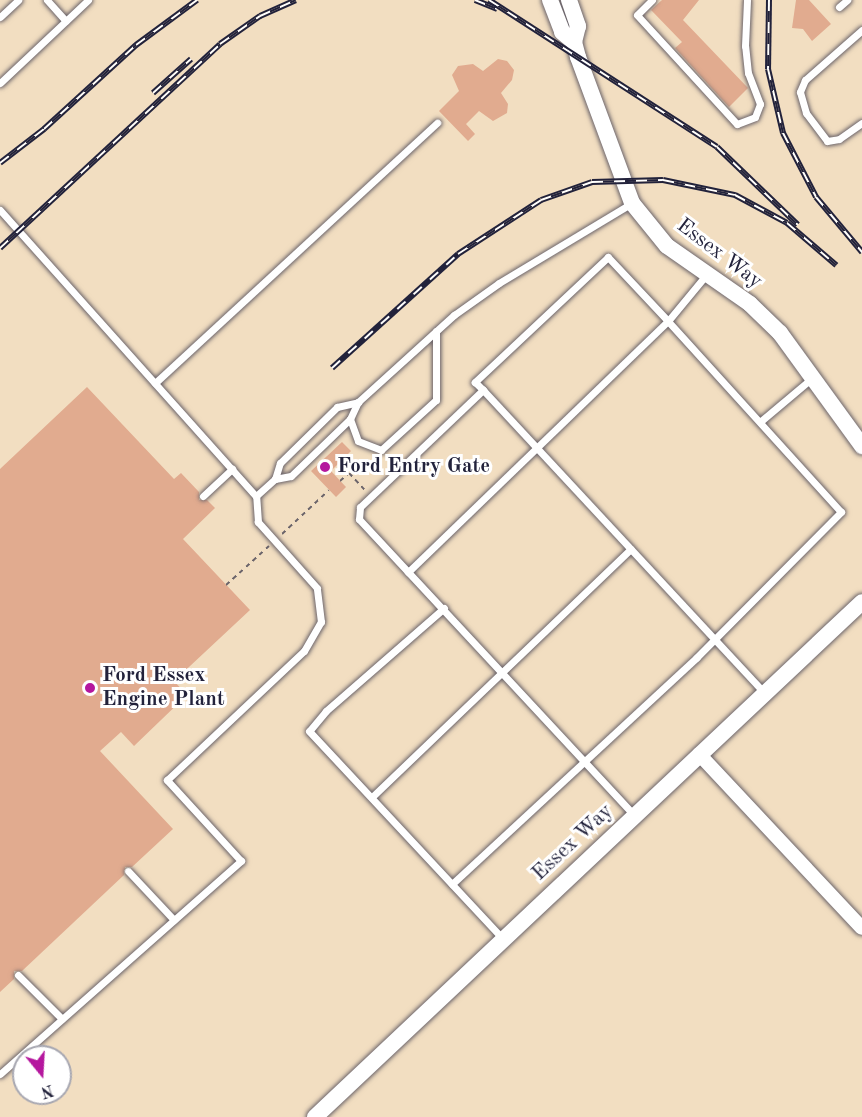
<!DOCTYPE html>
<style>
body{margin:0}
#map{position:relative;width:862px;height:1117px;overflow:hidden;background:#f2dec1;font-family:"Old Standard TT",serif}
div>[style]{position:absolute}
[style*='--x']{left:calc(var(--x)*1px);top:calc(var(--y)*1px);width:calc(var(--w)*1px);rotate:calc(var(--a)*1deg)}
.building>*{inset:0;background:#e1ab8f}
.path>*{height:2px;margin-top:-1px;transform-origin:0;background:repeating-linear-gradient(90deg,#6b646a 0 4.5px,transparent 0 9px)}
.roads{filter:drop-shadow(0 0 2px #6b646a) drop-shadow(0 0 2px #6b646a)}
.service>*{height:7px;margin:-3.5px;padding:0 3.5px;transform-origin:3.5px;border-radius:3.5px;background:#fff}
.minor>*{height:14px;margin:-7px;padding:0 7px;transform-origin:7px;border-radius:7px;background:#fff}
.tertiary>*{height:16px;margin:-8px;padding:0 8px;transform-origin:8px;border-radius:8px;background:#fff}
.rail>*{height:6px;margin-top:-3px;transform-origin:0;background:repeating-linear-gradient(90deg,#fff 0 11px,#22223b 0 22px);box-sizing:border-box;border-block:2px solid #22223b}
.dots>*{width:16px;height:16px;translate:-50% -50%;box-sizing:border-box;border:3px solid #fff;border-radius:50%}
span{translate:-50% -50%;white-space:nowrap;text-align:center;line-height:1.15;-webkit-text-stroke:6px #fff;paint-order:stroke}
.street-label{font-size:21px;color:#22223b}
.poi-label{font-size:21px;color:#22223b;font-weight:700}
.left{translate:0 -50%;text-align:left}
.north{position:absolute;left:12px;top:1045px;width:60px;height:60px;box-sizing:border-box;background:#fff;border:2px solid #a7a7b1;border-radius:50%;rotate:162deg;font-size:16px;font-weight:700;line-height:24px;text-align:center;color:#22223b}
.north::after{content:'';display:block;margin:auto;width:21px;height:27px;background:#b5179e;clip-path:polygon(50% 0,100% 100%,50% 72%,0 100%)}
</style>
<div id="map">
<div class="building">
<div style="clip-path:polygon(662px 0,699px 0,683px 20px,748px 88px,729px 107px,675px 48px,682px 42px,651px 10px)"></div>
<div style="clip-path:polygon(796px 0,809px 0,831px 24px,812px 41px,803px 29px,792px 28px)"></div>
<div style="clip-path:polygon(498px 59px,507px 61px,514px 70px,512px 80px,501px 93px,508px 104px,507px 113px,493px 121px,479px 111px,466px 124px,475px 134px,468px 141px,439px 111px,459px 91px,452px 75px,458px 66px,473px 64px,483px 71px)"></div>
<div style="clip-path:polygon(87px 387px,174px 479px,181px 473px,199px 492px,199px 500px,207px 500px,215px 508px,183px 539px,250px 610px,174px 681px,187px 695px,134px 746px,121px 732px,100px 751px,173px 829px,132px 867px,125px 867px,124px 875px,22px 971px,14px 971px,14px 979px,0 992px,0 469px)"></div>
<div style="clip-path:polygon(342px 442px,351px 451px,331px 471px,346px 487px,336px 497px,311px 471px)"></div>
</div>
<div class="path">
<div style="--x:340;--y:481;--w:12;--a:-42"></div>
<div style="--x:349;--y:473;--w:23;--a:47"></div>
<div style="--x:282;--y:534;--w:64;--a:-43.1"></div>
<div style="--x:226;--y:585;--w:58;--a:-42.2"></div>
</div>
<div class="roads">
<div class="service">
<div style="--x:47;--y:0;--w:28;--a:48"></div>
<div style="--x:652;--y:0;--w:21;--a:135"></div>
<div style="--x:637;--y:15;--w:148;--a:47.5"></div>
<div style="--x:737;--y:124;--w:19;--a:-21"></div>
<div style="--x:755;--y:117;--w:14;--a:-69"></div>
<div style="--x:760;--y:104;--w:33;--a:-111"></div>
<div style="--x:748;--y:73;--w:27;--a:-96"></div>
<div style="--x:745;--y:46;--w:46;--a:-87.5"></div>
<div style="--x:839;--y:7;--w:11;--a:-41"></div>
<div style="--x:0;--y:17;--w:25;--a:-43"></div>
<div style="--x:862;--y:30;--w:76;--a:138.7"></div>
<div style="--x:805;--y:80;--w:13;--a:113"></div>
<div style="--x:800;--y:92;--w:22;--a:74"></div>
<div style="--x:806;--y:113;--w:35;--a:53"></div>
<div style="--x:827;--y:141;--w:12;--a:-9"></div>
<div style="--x:839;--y:139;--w:28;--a:-35"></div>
<div style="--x:0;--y:83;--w:121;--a:-43.3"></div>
<div style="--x:0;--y:210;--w:384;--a:48.2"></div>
<div style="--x:155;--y:383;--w:384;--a:-42.7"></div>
<div style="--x:350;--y:419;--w:23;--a:70"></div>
<div style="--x:358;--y:441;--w:25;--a:21"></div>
<div style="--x:381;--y:450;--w:74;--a:-42.3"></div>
<div style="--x:436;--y:400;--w:69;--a:-90"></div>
<div style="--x:761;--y:421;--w:67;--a:-40.1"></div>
<div style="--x:275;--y:479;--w:17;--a:-73"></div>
<div style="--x:280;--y:463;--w:80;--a:-44.5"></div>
<div style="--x:337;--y:407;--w:22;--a:-13"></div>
<div style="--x:203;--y:496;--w:40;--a:-43"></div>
<div style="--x:408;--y:572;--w:361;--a:-44"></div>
<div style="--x:668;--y:321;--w:88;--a:-133.2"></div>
<div style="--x:608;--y:257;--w:183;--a:136.8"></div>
<div style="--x:475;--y:382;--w:11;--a:45"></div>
<div style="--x:444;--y:608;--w:157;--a:138.9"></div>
<div style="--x:326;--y:711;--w:26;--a:130"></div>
<div style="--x:309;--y:731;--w:284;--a:47"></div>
<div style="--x:373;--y:796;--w:357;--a:-43.8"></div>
<div style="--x:634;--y:815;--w:404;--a:-132.9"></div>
<div style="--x:359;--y:519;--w:12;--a:-85"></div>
<div style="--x:360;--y:507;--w:170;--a:-43.6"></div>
<div style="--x:483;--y:390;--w:414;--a:47.1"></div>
<div style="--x:128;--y:871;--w:67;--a:46.8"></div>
<div style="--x:452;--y:884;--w:333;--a:-42.8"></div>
<div style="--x:696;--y:658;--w:206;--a:-45.2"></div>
<div style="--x:841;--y:512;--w:258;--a:-132.2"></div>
<div style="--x:668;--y:321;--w:60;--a:-50.4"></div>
<div style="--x:18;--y:975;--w:62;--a:45"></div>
<div style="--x:0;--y:1074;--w:322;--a:-41.5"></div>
<div style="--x:241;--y:861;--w:110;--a:-132.4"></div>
<div style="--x:167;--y:780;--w:188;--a:-43.3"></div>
<div style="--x:304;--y:651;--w:34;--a:-60"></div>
<div style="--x:321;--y:622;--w:34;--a:-97"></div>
<div style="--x:317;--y:588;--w:89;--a:-131.8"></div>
<div style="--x:258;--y:522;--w:26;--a:-94"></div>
<div style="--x:256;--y:496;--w:25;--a:-42"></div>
<div style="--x:275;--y:479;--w:16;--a:-11"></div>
<div style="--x:291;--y:476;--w:82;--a:-44"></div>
<div style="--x:350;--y:419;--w:19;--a:-65"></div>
<div style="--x:358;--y:402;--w:130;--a:-42.2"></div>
<div style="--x:454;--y:315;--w:55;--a:-35.4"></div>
<div style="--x:499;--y:283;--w:155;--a:-31"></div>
</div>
<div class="minor">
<div style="--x:699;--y:754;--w:238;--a:46.9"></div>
</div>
<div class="tertiary">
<div style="--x:550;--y:0;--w:34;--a:69"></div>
<div style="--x:562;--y:32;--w:16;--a:40"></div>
<div style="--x:569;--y:0;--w:28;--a:71"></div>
<div style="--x:578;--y:26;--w:16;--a:104"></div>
<div style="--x:574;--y:42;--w:16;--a:75"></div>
<div style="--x:578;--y:57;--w:156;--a:69.7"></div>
<div style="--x:632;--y:203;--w:55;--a:50.9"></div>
<div style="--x:667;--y:246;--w:101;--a:34.9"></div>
<div style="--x:750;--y:304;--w:42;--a:44"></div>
<div style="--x:780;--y:333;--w:140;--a:54"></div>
<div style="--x:315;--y:1117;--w:751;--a:-43.27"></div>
</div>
</div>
<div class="rail">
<div style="--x:475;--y:0;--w:24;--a:22"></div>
<div style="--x:489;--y:0;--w:271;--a:32.8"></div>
<div style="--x:717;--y:147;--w:112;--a:43.9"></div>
<div style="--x:769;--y:0;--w:69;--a:90.8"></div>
<div style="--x:768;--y:69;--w:66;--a:76.8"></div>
<div style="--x:783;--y:133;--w:72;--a:62.7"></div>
<div style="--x:816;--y:197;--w:72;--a:50.1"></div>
<div style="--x:153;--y:93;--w:51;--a:-41.8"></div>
<div style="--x:0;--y:163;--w:56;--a:-37.7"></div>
<div style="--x:44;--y:129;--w:125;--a:-42.4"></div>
<div style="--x:136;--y:45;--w:76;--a:-36.4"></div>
<div style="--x:0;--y:248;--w:300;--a:-42.8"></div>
<div style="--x:220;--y:44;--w:49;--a:-35"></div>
<div style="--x:260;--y:16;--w:39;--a:-24"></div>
<div style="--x:332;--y:368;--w:170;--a:-42.1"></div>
<div style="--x:458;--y:254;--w:99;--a:-33"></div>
<div style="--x:541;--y:200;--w:54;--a:-19.4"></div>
<div style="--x:592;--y:182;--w:71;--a:-1.6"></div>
<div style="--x:663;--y:180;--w:74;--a:11.8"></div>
<div style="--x:735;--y:195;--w:59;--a:28.3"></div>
<div style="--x:787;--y:223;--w:65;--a:40.6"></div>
</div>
<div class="dots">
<div style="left:325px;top:467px;background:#b5179e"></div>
<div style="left:90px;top:688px;background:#b5179e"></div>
</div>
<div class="street-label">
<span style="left:719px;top:254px;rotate:37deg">Essex Way</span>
<span style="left:573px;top:843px;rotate:-43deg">Essex Way</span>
</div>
<div class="poi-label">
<span class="left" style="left:337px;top:467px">Ford Entry Gate</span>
<span class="left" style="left:102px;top:688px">Ford Essex<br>Engine Plant</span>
</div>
<div class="north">N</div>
</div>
